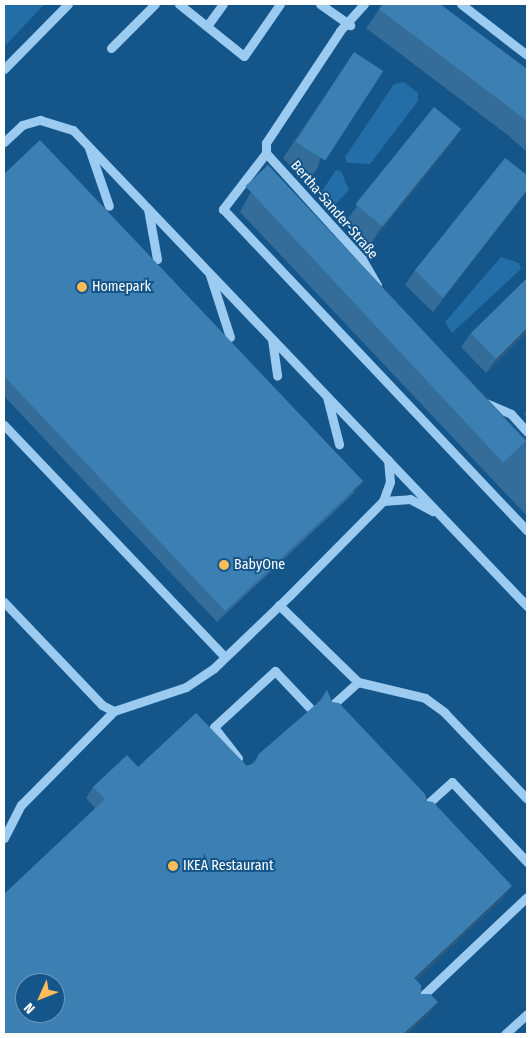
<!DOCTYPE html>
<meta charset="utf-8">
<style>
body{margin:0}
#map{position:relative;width:531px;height:1038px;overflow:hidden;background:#14558a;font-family:"Fira Sans Condensed",sans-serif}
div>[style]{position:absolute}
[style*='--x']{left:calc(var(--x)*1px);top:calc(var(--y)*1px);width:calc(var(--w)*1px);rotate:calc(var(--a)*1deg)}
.green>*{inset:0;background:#236ea7}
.minor>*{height:9px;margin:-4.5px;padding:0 4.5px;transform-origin:4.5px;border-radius:4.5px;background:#9bcbf0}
.wall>*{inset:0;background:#346d9a}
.shaded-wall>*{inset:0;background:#2a597d;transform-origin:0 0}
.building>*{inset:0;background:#3c7fb3;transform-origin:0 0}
.dots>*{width:14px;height:14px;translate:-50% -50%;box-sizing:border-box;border:2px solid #14558a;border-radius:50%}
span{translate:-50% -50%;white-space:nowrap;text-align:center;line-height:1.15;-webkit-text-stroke:4px #14558a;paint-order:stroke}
.street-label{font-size:14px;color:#fff}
.poi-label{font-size:14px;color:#fff}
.left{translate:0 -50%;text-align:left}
.frame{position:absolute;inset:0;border:5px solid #fff;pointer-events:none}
.north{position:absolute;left:15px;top:973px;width:50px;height:50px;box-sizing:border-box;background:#14558a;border:1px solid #7299b9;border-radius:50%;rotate:226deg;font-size:14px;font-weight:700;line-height:20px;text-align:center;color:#fff}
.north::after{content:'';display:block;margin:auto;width:18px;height:22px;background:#ffbc59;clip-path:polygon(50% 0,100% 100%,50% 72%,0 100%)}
</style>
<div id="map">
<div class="green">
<div style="clip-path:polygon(44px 4px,39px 10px,4px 47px,4px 4px)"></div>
<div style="clip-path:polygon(404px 82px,418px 93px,418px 101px,370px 164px,347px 163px,345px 157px,394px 84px)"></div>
<div style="clip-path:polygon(336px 170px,341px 171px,349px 190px,330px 210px,318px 197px)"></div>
<div style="clip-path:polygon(501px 257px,519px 263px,521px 269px,452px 333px,445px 322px)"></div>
</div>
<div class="minor">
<div style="--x:179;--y:4;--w:83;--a:38.7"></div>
<div style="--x:244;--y:56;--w:63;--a:-55.3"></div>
<div style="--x:320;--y:4;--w:37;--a:35"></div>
<div style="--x:364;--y:4;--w:36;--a:132"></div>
<div style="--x:340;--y:31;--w:134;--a:123.5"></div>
<div style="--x:266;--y:143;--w:10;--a:90"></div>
<div style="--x:266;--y:153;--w:143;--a:47.8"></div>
<div style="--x:362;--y:259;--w:30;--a:60"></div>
<div style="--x:461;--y:4;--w:83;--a:37.7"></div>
<div style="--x:207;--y:26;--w:27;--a:-54"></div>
<div style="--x:111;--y:48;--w:62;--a:-45"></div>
<div style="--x:4;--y:69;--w:91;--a:-45.4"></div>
<div style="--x:4;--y:142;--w:25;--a:-43"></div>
<div style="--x:22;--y:125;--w:19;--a:-16"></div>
<div style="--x:40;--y:120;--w:34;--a:17"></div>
<div style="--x:73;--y:130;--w:658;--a:46.36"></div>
<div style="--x:89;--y:148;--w:61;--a:71"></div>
<div style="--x:266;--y:153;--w:71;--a:127.5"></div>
<div style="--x:223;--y:209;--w:443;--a:46.6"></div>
<div style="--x:148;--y:209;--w:51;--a:79.8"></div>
<div style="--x:210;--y:275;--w:65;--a:72.1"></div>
<div style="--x:272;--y:339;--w:37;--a:82"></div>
<div style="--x:327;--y:397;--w:49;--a:75.7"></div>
<div style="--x:483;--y:402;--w:30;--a:23"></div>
<div style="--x:511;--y:414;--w:24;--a:48"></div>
<div style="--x:4;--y:425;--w:320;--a:46.4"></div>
<div style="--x:383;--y:501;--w:27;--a:-4"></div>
<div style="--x:410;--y:499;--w:26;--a:28"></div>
<div style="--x:4;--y:602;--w:142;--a:46.4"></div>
<div style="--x:102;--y:705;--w:13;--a:27"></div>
<div style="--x:279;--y:605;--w:110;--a:44.3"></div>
<div style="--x:358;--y:682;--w:69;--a:13.4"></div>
<div style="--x:425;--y:698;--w:24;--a:36"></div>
<div style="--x:444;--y:712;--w:120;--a:46.3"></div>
<div style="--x:328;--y:709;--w:40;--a:-42"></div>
<div style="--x:238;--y:758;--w:39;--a:-128"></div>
<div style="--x:214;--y:727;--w:83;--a:-42.6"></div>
<div style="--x:275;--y:671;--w:50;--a:46.6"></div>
<div style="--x:423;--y:808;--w:39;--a:-42"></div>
<div style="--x:452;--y:782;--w:110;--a:46.8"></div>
<div style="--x:4;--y:838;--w:37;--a:-63"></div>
<div style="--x:21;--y:805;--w:132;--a:-45.3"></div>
<div style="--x:114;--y:711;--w:76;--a:-18.4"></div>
<div style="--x:186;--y:687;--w:34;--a:-34"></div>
<div style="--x:214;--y:668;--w:105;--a:-43.8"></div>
<div style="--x:290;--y:595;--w:132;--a:-45.3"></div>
<div style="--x:383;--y:501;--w:20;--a:-70"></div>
<div style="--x:390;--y:482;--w:22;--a:-95"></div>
<div style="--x:417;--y:1001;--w:151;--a:-43.4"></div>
<div style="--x:505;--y:1034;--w:30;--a:-42"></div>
</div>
<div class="wall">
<div style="clip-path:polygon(383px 4px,527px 69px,527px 152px,509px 136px,366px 28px)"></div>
<div style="clip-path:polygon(343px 69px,318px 167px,307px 184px,283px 158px)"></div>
<div style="clip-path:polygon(461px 129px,449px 146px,369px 246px,345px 223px,357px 206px)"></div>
<div style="clip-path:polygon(268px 165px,527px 441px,527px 516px,240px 212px,255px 184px)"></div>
<div style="clip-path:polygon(4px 174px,363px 481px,355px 492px,217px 622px,4px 396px)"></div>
<div style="clip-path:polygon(527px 175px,527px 191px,433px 312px,405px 285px,415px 270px)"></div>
<div style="clip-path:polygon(527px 332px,486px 373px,461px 347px,471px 333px)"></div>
<div style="clip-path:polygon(527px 410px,527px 417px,524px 414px)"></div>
<div style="clip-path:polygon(327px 690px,332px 702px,427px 801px,504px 897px,416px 980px,421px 994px,430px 1013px,407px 1034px,4px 1034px,95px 808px,86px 798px,93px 787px,138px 767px,247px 766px,252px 764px,259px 754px,318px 703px)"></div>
</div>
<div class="shaded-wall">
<div style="clip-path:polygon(461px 129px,449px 146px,369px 246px,380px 229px)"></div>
<div style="clip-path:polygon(527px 190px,524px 195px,433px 312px,443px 298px)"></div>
<div style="clip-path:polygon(527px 328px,527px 332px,486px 373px,496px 359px)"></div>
<div style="left:363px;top:481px;width:14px;height:190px;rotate:126deg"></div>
<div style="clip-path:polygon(512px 886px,504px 897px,406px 989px,414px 978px)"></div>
<div style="clip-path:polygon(438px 1002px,430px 1013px,407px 1034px,403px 1034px)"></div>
</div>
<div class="building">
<div style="clip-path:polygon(383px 4px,440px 4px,527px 69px,527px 122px,522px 117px,379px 9px)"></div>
<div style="left:354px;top:52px;width:35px;height:107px;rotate:33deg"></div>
<div style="left:434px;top:107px;width:35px;height:125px;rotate:39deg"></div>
<div style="clip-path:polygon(40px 140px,363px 481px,225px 611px,4px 376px,4px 174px)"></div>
<div style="clip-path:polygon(505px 158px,527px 175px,527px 190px,443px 298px,415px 270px)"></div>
<div style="left:268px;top:165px;width:378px;height:31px;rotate:47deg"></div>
<div style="clip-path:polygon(527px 278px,527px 328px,496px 359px,471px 333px)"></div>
<div style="clip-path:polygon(evenodd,327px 690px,332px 702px,339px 703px,425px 794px,427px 801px,433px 802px,512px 886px,414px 978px,421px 985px,421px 994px,430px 994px,438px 1002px,403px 1034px,4px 1034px,4px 894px,105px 799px,93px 787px,127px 755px,138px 767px,196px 713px,247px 766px,255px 763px,259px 754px,321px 700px,327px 690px,25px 983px,55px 983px,55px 1013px,25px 1013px,25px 983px)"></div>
</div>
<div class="dots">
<div style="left:82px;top:287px;background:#ffbc59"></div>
<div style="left:224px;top:565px;background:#ffbc59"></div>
<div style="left:173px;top:866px;background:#ffbc59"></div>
</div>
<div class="street-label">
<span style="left:334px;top:210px;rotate:49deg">Bertha-Sander-Straße</span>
</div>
<div class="poi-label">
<span class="left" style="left:92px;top:287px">Homepark</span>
<span class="left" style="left:234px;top:565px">BabyOne</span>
<span class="left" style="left:183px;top:866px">IKEA Restaurant</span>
</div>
<div class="frame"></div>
<div class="north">N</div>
</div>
